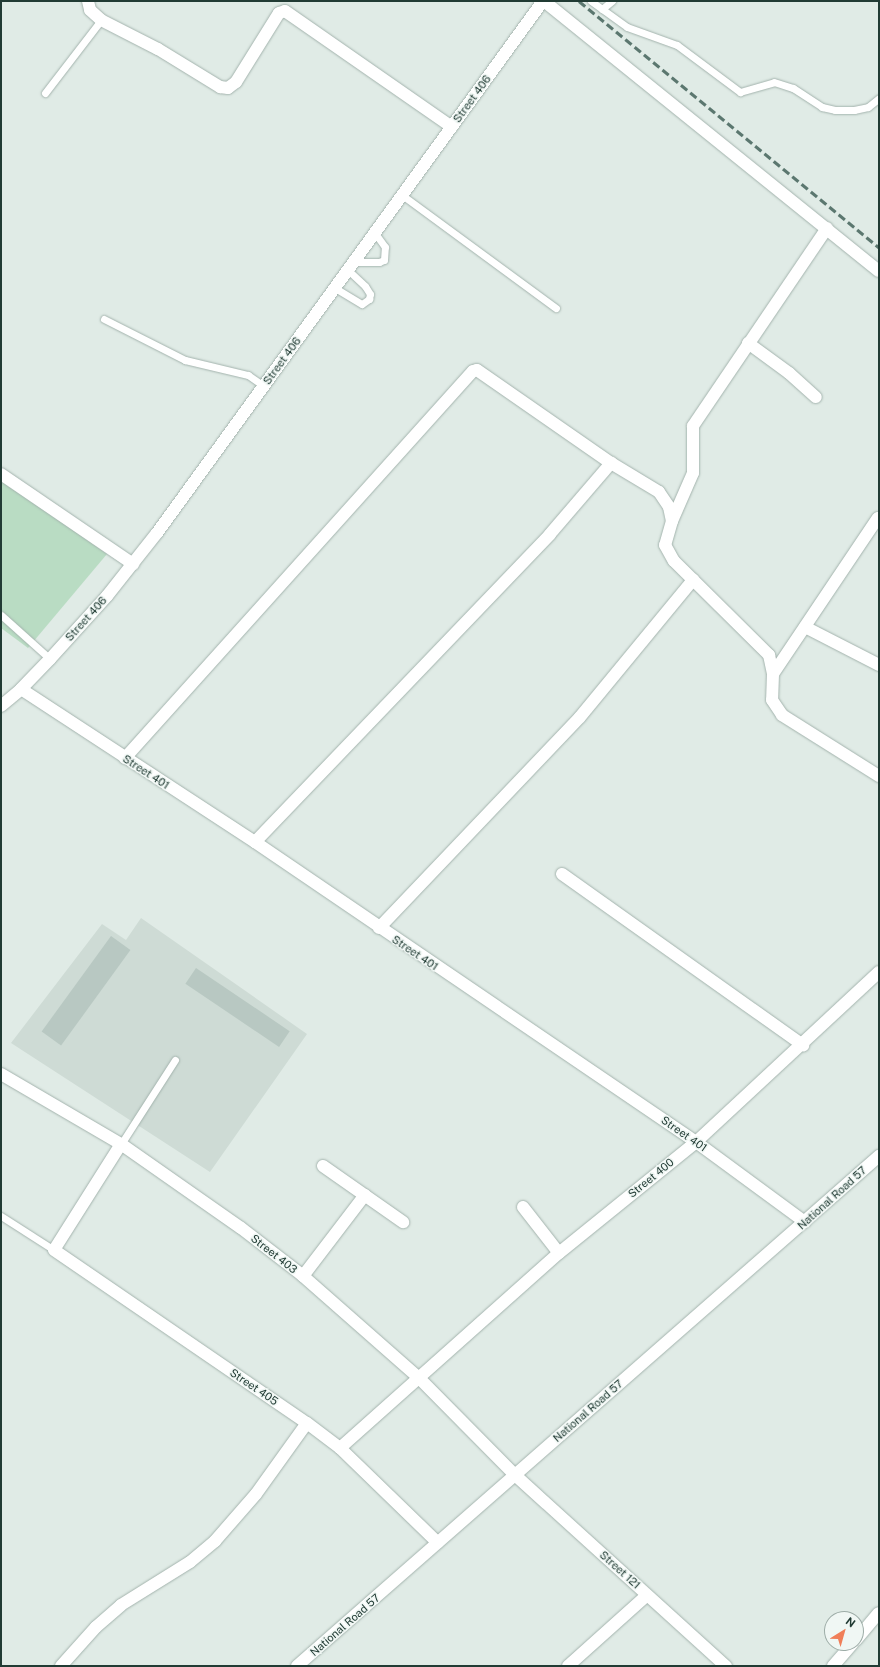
<!DOCTYPE html>
<style>
body{margin:0}
#map{position:relative;width:880px;height:1667px;overflow:hidden;background:#e0ebe6;font-family:"Public Sans",sans-serif}
div>[style]{position:absolute}
[style*='--x']{left:calc(var(--x)*1px);top:calc(var(--y)*1px);width:calc(var(--w)*1px);rotate:calc(var(--a)*1deg)}
.built>*{inset:0;background:#cedbd5}
.green>*{inset:0;background:#b9dcc3}
.building>*{inset:0;background:#b8c8c2;transform-origin:0 0}
.roads{filter:drop-shadow(0 0 1px #a3b3ad) drop-shadow(0 0 1px #a3b3ad)}
.service>*{height:7px;margin:-3.5px;padding:0 3.5px;transform-origin:3.5px;border-radius:3.5px;background:#fff}
.minor>*{height:12px;margin:-6px;padding:0 6px;transform-origin:6px;border-radius:6px;background:#fff}
.tertiary>*{height:12px;margin:-6px;padding:0 6px;transform-origin:6px;border-radius:6px;background:#fff}
.secondary>*{height:12px;margin:-6px;padding:0 6px;transform-origin:6px;border-radius:6px;background:#fff}
.rail>*{height:3px;margin-top:-1.5px;transform-origin:0;background:repeating-linear-gradient(90deg,#5b776f 0 8px,transparent 0 12px)}
span{translate:-50% -50%;white-space:nowrap;text-align:center;line-height:1.15;-webkit-text-stroke:3px #f0f7f4;paint-order:stroke}
.street-label{font-size:11px;color:#213b34}
.frame{position:absolute;inset:0;border:2px solid #213b34;pointer-events:none}
.north{position:absolute;left:824px;top:1611px;width:40px;height:40px;box-sizing:border-box;background:#f0f7f4;border:1px solid #9daca7;border-radius:50%;rotate:37deg;font-size:11px;font-weight:700;line-height:16px;text-align:center;color:#213b34}
.north::after{content:'';display:block;margin:auto;width:14px;height:18px;background:#f07f59;clip-path:polygon(50% 0,100% 100%,50% 72%,0 100%)}
</style>
<div id="map">
<div class="built">
<div style="clip-path:polygon(141px 918px,307px 1034px,210px 1172px,11px 1043px,102px 924px,126px 940px)"></div>
</div>
<div class="green">
<div style="clip-path:polygon(1px 480px,107px 554px,28px 648px,1px 628px)"></div>
</div>
<div class="building">
<div style="left:111px;top:936px;width:24px;height:118px;rotate:36deg"></div>
<div style="left:196px;top:968px;width:113px;height:19px;rotate:34deg"></div>
</div>
<div class="roads">
<div class="service">
<div style="--x:591;--y:1;--w:44;--a:35.8"></div>
<div style="--x:627;--y:27;--w:53;--a:19.8"></div>
<div style="--x:677;--y:45;--w:79;--a:36.7"></div>
<div style="--x:740;--y:92;--w:35;--a:-16"></div>
<div style="--x:774;--y:82;--w:20;--a:18"></div>
<div style="--x:793;--y:88;--w:35;--a:33"></div>
<div style="--x:822;--y:107;--w:13;--a:13"></div>
<div style="--x:835;--y:110;--w:19;--a:0"></div>
<div style="--x:854;--y:110;--w:14;--a:-12"></div>
<div style="--x:868;--y:107;--w:14;--a:-39"></div>
<div style="--x:602;--y:9;--w:13;--a:-39"></div>
<div style="--x:45;--y:93;--w:92;--a:-52.5"></div>
<div style="--x:402;--y:195;--w:191;--a:36.3"></div>
<div style="--x:354;--y:262;--w:25;--a:0"></div>
<div style="--x:379;--y:262;--w:5;--a:-22"></div>
<div style="--x:384;--y:260;--w:13;--a:-86"></div>
<div style="--x:385;--y:247;--w:17;--a:-126"></div>
<div style="--x:335;--y:288;--w:31;--a:31"></div>
<div style="--x:362;--y:304;--w:9;--a:-36"></div>
<div style="--x:369;--y:299;--w:5;--a:-79"></div>
<div style="--x:370;--y:294;--w:9;--a:-122"></div>
<div style="--x:365;--y:286;--w:23;--a:-137"></div>
<div style="--x:104;--y:319;--w:91;--a:26.8"></div>
<div style="--x:185;--y:360;--w:65;--a:13.4"></div>
<div style="--x:248;--y:375;--w:19;--a:35"></div>
<div style="--x:1;--y:615;--w:66;--a:41.9"></div>
<div style="--x:121;--y:1144;--w:100;--a:-57.3"></div>
<div style="--x:1;--y:1216;--w:63;--a:32.7"></div>
</div>
<div class="minor">
<div style="--x:88;--y:1;--w:9;--a:77"></div>
<div style="--x:90;--y:10;--w:15;--a:42"></div>
<div style="--x:101;--y:20;--w:64;--a:27"></div>
<div style="--x:158;--y:49;--w:73;--a:31.5"></div>
<div style="--x:220;--y:87;--w:8;--a:7"></div>
<div style="--x:228;--y:88;--w:10;--a:-37"></div>
<div style="--x:236;--y:82;--w:81;--a:-58.1"></div>
<div style="--x:279;--y:13;--w:6;--a:-18"></div>
<div style="--x:285;--y:11;--w:203;--a:34.8"></div>
<div style="--x:544;--y:1;--w:430;--a:38.9"></div>
<div style="--x:748;--y:343;--w:51;--a:36.2"></div>
<div style="--x:789;--y:373;--w:36;--a:42"></div>
<div style="--x:1;--y:474;--w:160;--a:34.3"></div>
<div style="--x:672;--y:521;--w:52;--a:-66.4"></div>
<div style="--x:693;--y:473;--w:47;--a:-90"></div>
<div style="--x:693;--y:426;--w:239;--a:-55.9"></div>
<div style="--x:805;--y:627;--w:83;--a:27.2"></div>
<div style="--x:773;--y:674;--w:188;--a:-56.1"></div>
<div style="--x:21;--y:689;--w:280;--a:33.2"></div>
<div style="--x:255;--y:842;--w:533;--a:34.23"></div>
<div style="--x:696;--y:1142;--w:135;--a:36.3"></div>
<div style="--x:125;--y:758;--w:520;--a:-48.04"></div>
<div style="--x:473;--y:371;--w:4;--a:-14"></div>
<div style="--x:477;--y:370;--w:163;--a:34.8"></div>
<div style="--x:611;--y:463;--w:56;--a:31.1"></div>
<div style="--x:659;--y:492;--w:18;--a:56"></div>
<div style="--x:669;--y:507;--w:14;--a:78"></div>
<div style="--x:672;--y:521;--w:25;--a:106"></div>
<div style="--x:665;--y:545;--w:18;--a:61"></div>
<div style="--x:674;--y:561;--w:134;--a:44.7"></div>
<div style="--x:769;--y:655;--w:19;--a:78"></div>
<div style="--x:773;--y:674;--w:26;--a:92"></div>
<div style="--x:772;--y:700;--w:18;--a:56"></div>
<div style="--x:782;--y:715;--w:115;--a:32.2"></div>
<div style="--x:255;--y:842;--w:426;--a:-46.2"></div>
<div style="--x:550;--y:534;--w:94;--a:-49.3"></div>
<div style="--x:562;--y:874;--w:296;--a:35.4"></div>
<div style="--x:379;--y:928;--w:291;--a:-46.4"></div>
<div style="--x:580;--y:717;--w:178;--a:-50.5"></div>
<div style="--x:1;--y:1074;--w:139;--a:30.3"></div>
<div style="--x:121;--y:1144;--w:146;--a:35"></div>
<div style="--x:241;--y:1228;--w:78;--a:37.7"></div>
<div style="--x:303;--y:1276;--w:154;--a:41.3"></div>
<div style="--x:419;--y:1378;--w:136;--a:45.3"></div>
<div style="--x:121;--y:1144;--w:125;--a:122.3"></div>
<div style="--x:54;--y:1250;--w:306;--a:34.4"></div>
<div style="--x:307;--y:1423;--w:41;--a:37.1"></div>
<div style="--x:340;--y:1448;--w:136;--a:44.1"></div>
<div style="--x:323;--y:1166;--w:98;--a:35"></div>
<div style="--x:523;--y:1207;--w:58;--a:52"></div>
<div style="--x:303;--y:1276;--w:102;--a:-52.6"></div>
<div style="--x:340;--y:1448;--w:293;--a:-41.7"></div>
<div style="--x:559;--y:1253;--w:176;--a:-39"></div>
<div style="--x:696;--y:1142;--w:250;--a:-42.9"></div>
<div style="--x:856;--y:1640;--w:35;--a:-50"></div>
<div style="--x:61;--y:1666;--w:52;--a:-48.1"></div>
<div style="--x:96;--y:1627;--w:33;--a:-41"></div>
<div style="--x:121;--y:1605;--w:81;--a:-31.9"></div>
<div style="--x:190;--y:1562;--w:33;--a:-40"></div>
<div style="--x:215;--y:1541;--w:62;--a:-48.9"></div>
<div style="--x:256;--y:1494;--w:87;--a:-54.3"></div>
<div style="--x:568;--y:1666;--w:106;--a:-41.9"></div>
<div style="--x:833;--y:1666;--w:30;--a:-49"></div>
</div>
<div class="tertiary">
<div style="--x:1;--y:706;--w:26;--a:-40"></div>
<div style="--x:21;--y:689;--w:42;--a:-46"></div>
<div style="--x:50;--y:659;--w:85;--a:-47.9"></div>
<div style="--x:107;--y:596;--w:80;--a:-51.6"></div>
<div style="--x:157;--y:533;--w:657;--a:-54.04"></div>
<div style="--x:515;--y:1475;--w:285;--a:42.2"></div>
</div>
<div class="secondary">
<div style="--x:297;--y:1666;--w:774;--a:-41.23"></div>
</div>
</div>
<div class="rail">
<div style="--x:579;--y:1;--w:388;--a:39.4"></div>
</div>
<div class="street-label">
<span style="left:472px;top:99px;rotate:-54deg">Street 406</span>
<span style="left:282px;top:361px;rotate:-54deg">Street 406</span>
<span style="left:86px;top:619px;rotate:-48deg">Street 406</span>
<span style="left:146px;top:772px;rotate:33deg">Street 401</span>
<span style="left:415px;top:953px;rotate:34deg">Street 401</span>
<span style="left:684px;top:1134px;rotate:35deg">Street 401</span>
<span style="left:651px;top:1178px;rotate:-39deg">Street 400</span>
<span style="left:832px;top:1198px;rotate:-42deg">National Road 57</span>
<span style="left:274px;top:1254px;rotate:38deg">Street 403</span>
<span style="left:254px;top:1387px;rotate:34deg">Street 405</span>
<span style="left:588px;top:1411px;rotate:-41deg">National Road 57</span>
<span style="left:620px;top:1570px;rotate:42deg">Street 121</span>
<span style="left:345px;top:1625px;rotate:-41deg">National Road 57</span>
</div>
<div class="frame"></div>
<div class="north">N</div>
</div>
